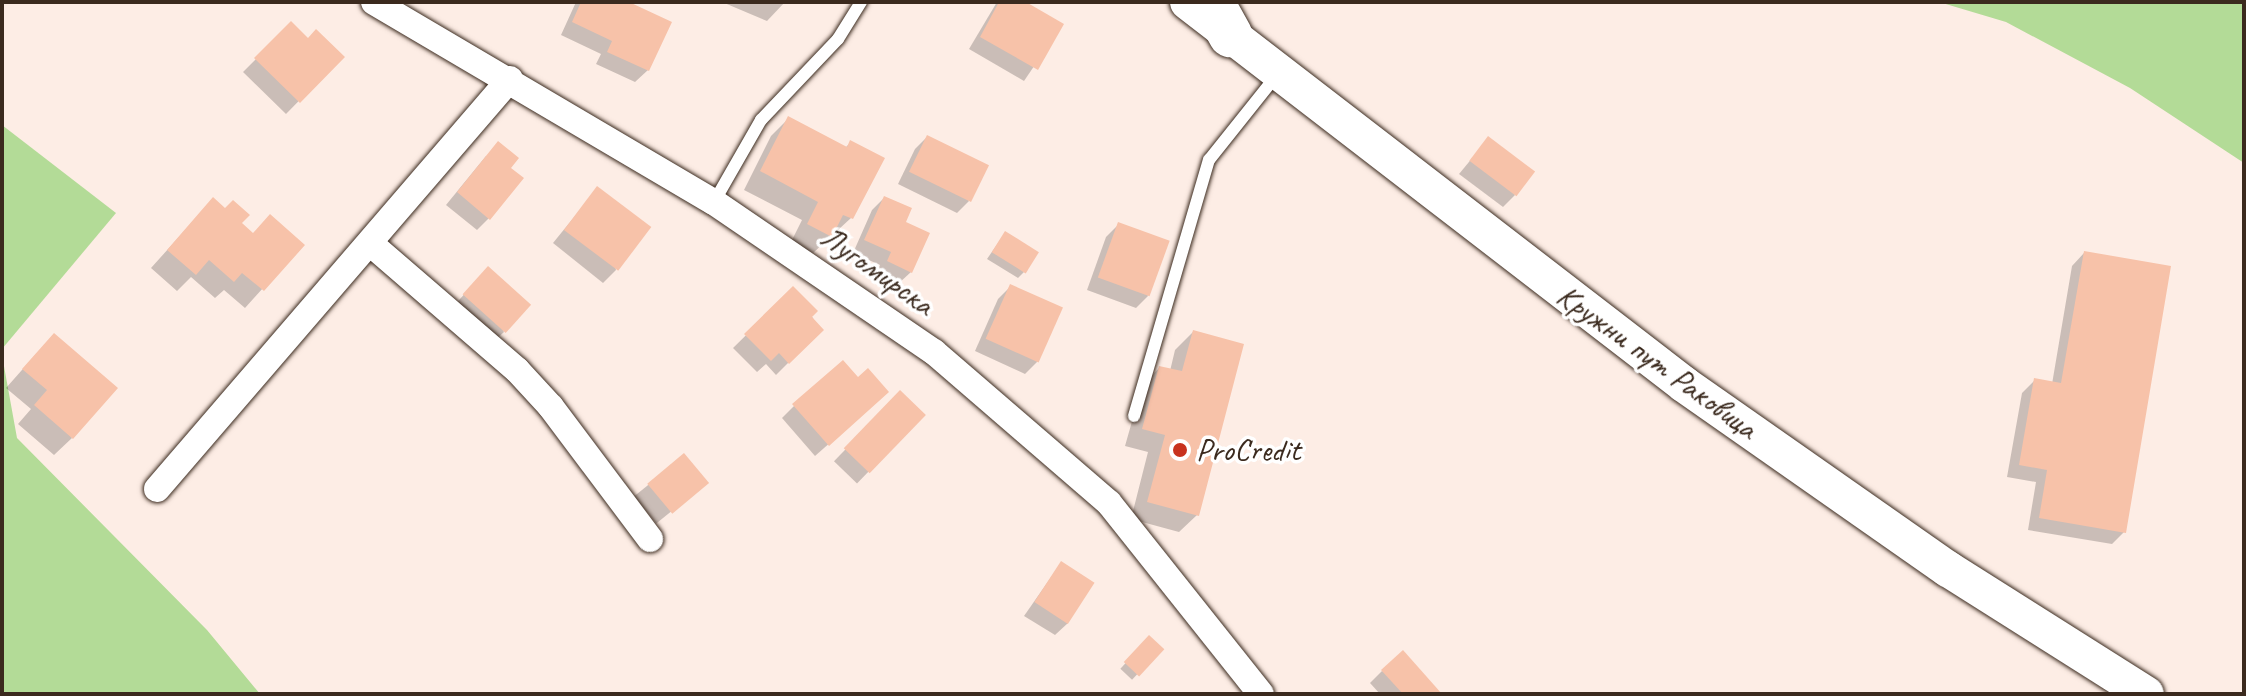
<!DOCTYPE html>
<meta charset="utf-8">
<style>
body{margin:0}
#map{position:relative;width:2246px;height:696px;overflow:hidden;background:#fdede5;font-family:Caveat,sans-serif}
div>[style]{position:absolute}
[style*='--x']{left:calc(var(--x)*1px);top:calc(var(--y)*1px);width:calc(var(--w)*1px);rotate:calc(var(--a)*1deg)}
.green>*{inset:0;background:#b3db97}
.shadow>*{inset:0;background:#0003;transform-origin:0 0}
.building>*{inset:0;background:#f7c2a9;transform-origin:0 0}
.roads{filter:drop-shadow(0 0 2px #3b2a1e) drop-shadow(0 0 2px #3b2a1e)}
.lane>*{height:12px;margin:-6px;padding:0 6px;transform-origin:6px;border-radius:6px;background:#fff}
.street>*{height:26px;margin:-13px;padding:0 13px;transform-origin:13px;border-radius:13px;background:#fff}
.secondary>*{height:36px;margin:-18px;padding:0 18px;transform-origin:18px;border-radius:18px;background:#fff}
.highway>*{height:44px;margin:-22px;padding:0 22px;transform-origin:22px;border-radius:22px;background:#fff}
.dots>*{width:22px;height:22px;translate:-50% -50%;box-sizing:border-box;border:4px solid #fff;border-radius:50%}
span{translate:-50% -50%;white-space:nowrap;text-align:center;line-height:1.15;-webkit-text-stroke:7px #fff;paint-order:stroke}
.street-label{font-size:32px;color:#3b2a1e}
.poi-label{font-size:32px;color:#3b2a1e}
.left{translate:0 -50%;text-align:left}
.frame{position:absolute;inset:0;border:4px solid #3b2a1e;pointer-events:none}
</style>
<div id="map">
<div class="green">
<div style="clip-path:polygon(1939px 2px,2244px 2px,2244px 163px,2130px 88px,2006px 22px)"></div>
<div style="clip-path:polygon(2px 125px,116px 213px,2px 349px)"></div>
<div style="clip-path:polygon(2px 355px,17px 438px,207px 630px,260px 694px,2px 694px)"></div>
</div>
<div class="shadow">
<div style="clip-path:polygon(576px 2px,624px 2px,648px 70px,635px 82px,596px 64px,601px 54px,561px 35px)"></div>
<div style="clip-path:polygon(722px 2px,785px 2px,767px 21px)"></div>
<div style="clip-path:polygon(997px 2px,1022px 2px,1062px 25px,1024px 81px,969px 49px)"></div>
<div style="clip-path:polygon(291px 24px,308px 40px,342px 57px,286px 114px,243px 72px)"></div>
<div style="clip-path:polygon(789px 118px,845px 148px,851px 142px,851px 218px,813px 253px,791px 242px,802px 220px,744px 190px,771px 136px)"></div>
<div style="clip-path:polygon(927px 137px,969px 201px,957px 213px,898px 184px,915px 149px)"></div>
<div style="clip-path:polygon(1488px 139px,1515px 195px,1503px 207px,1459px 174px)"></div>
<div style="clip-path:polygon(486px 156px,508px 168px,489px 218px,477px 230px,446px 205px)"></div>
<div style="clip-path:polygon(597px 189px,616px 270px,603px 283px,553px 243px)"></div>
<div style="clip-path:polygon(884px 198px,903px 223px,911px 272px,898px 284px,876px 274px,880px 265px,853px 253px,872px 210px)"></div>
<div style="clip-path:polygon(225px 210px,252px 234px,302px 245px,245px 308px,224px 290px,215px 298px,191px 277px,177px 291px,151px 268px,196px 218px)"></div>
<div style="clip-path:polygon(1118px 225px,1148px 296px,1136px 308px,1087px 290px,1106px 237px)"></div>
<div style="clip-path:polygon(1005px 233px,1024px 272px,1018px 278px,987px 259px)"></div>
<div style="clip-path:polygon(2084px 253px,2124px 532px,2112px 544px,2028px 530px,2036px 482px,2007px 477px,2022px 393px,2034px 381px,2052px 384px,2072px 266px)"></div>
<div style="clip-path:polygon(476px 281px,504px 332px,491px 344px,452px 308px)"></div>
<div style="clip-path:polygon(1011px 286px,1038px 361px,1025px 374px,975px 351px,998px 299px)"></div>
<div style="clip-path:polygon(793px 289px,821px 330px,776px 375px,766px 364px,757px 372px,733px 348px)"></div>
<div style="clip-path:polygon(1193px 332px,1197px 515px,1179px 532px,1131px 519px,1148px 452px,1125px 446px,1142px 386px,1159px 368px,1170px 371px,1175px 350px)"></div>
<div style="clip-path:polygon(37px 353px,72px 438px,54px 455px,18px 424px,31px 409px,6px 388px)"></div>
<div style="left:900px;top:393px;width:32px;height:95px;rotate:44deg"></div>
<div style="clip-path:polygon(874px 404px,815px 456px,782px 418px,794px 406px)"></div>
<div style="left:684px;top:456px;width:35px;height:64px;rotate:51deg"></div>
<div style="clip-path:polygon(1061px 563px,1068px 623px,1055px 635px,1024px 616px)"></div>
<div style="left:1149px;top:638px;width:16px;height:42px;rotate:43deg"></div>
<div style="clip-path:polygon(1382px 671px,1439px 694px,1380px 694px,1370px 683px)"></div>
</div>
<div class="building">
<div style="clip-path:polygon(581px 2px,629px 2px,672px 22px,649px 71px,607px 52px,612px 41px,572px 22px)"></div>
<div style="clip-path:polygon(999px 2px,1026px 2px,1064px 24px,1038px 70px,980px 37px)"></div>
<div style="clip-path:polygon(291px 21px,308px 38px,316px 29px,345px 57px,300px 103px,254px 58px)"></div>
<div style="clip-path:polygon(788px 116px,847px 147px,850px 140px,885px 158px,853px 219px,843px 215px,832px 237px,807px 224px,818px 202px,760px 171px)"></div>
<div style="left:927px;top:135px;width:69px;height:41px;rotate:26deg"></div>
<div style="left:1488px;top:136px;width:59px;height:31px;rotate:37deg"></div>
<div style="clip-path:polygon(498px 141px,519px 158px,511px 168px,524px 178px,490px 220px,457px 192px)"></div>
<div style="left:597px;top:186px;width:68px;height:55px;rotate:37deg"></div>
<div style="clip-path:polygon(884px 196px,912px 208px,906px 222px,930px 233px,912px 273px,887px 261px,891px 252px,864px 240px)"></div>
<div style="clip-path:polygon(213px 197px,225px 208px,233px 200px,250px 215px,242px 223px,253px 233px,270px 214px,305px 245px,264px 291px,242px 273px,234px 282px,209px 260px,196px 275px,167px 250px)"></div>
<div style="left:1118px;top:222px;width:55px;height:59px;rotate:20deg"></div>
<div style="left:1005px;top:231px;width:40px;height:25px;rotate:32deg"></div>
<div style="clip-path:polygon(2084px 251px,2171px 266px,2126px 533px,2039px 518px,2047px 470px,2019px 465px,2034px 378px,2061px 383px)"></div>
<div style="left:488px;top:266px;width:58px;height:38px;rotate:42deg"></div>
<div style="left:1010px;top:284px;width:58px;height:60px;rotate:24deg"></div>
<div style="clip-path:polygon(793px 286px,818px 311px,812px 317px,824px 330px,789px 364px,779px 353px,771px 361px,744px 334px)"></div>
<div style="clip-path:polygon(1193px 330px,1244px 344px,1199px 516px,1147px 502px,1165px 435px,1142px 429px,1159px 366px,1182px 371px)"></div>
<div style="clip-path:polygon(54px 333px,118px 388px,73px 439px,34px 405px,47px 390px,22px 369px)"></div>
<div style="clip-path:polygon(843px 360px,858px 377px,868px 368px,889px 392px,829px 446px,792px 404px)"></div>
<div style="left:900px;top:390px;width:36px;height:81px;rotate:44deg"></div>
<div style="left:684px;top:453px;width:39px;height:48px;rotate:50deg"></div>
<div style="left:1061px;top:561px;width:40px;height:49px;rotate:33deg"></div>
<div style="left:1149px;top:635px;width:21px;height:37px;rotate:43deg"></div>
<div style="clip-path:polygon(1403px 650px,1442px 694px,1403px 694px,1381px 670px)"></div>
</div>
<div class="roads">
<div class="lane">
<div style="--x:714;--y:202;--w:95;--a:-60.2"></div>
<div style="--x:761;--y:120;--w:112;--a:-46.5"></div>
<div style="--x:838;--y:39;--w:44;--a:-58.1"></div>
<div style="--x:1134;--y:416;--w:267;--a:-73.7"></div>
<div style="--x:1209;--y:160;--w:107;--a:-51.4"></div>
</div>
<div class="street">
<div style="--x:374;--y:2;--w:394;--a:30.5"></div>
<div style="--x:714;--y:202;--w:266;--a:34.3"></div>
<div style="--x:934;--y:352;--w:231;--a:40.8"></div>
<div style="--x:1109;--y:503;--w:244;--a:51.5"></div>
<div style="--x:371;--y:244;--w:193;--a:40.8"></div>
<div style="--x:517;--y:370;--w:50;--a:47.4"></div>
<div style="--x:551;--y:407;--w:165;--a:53.1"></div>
<div style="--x:157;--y:489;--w:541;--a:-49.27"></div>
</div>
<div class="secondary">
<div style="--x:1188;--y:2;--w:627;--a:37.62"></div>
<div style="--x:1685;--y:385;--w:321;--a:35"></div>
<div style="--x:1948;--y:569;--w:234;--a:32.3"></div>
</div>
<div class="highway">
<div style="--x:1212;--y:2;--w:38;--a:61"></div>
</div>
</div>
<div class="dots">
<div style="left:1180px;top:450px;background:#c8321e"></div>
</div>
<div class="street-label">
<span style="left:877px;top:271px;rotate:35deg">Лугомирска</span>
<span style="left:1657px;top:362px;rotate:36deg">Кружни пут Раковица</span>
</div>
<div class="poi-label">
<span class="left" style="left:1196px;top:450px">ProCredit</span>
</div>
<div class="frame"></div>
</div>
